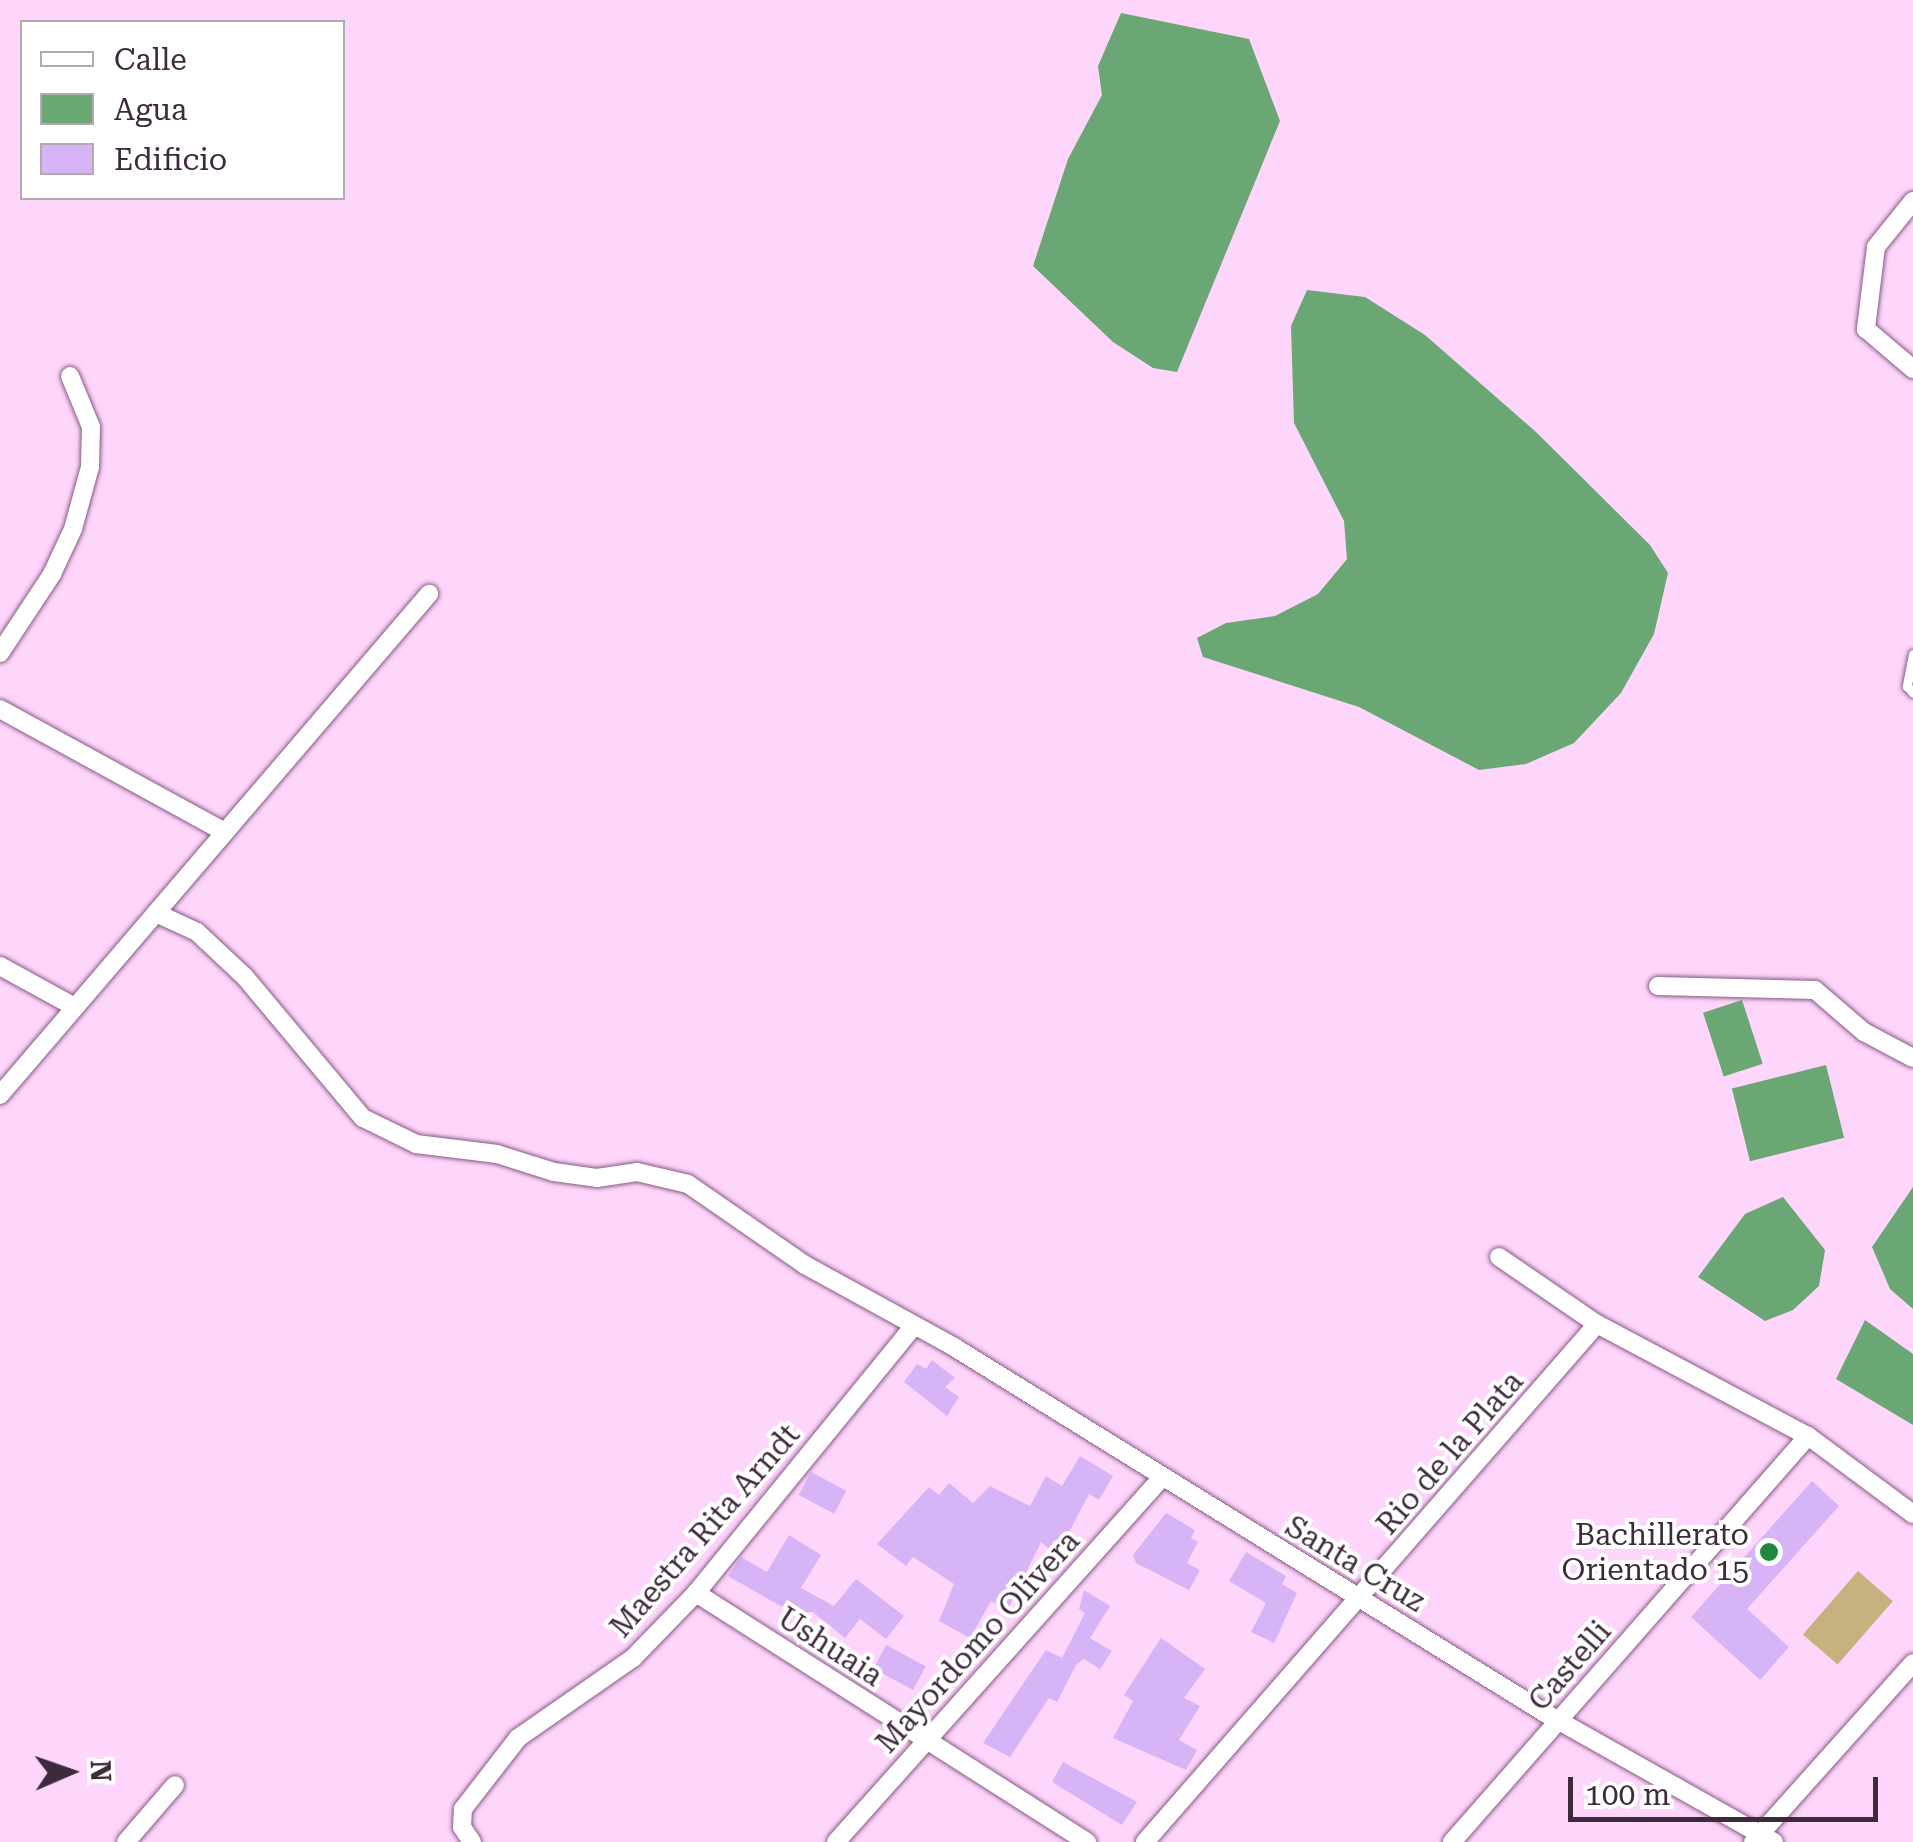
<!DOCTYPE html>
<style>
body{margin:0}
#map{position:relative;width:1913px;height:1842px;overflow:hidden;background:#fed5fb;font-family:"Roboto Serif",serif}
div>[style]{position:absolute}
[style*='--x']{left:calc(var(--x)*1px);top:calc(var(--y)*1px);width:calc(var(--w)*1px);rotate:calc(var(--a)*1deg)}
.green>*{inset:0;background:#c6b27e;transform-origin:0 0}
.water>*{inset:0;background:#6ba774;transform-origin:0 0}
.building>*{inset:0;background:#d7b4f6;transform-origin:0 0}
.roads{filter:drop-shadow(0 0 2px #865a84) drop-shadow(0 0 2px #865a84)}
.service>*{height:9px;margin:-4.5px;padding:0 4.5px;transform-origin:4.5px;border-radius:4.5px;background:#fff}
.minor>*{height:18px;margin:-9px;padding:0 9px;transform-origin:9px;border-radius:9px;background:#fff}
.dots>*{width:28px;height:28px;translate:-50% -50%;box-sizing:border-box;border:5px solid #fff;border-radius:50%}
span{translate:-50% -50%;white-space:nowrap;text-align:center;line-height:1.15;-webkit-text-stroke:8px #fff;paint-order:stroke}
.street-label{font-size:30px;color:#3e2a3d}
.poi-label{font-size:30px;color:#3e2a3d}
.right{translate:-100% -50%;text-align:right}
.legend{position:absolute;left:20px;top:20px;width:325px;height:180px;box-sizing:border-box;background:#fff;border:2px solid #b2aab1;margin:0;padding:12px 18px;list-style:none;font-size:30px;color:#3e2a3d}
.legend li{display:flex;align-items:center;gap:20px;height:50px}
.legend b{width:50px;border:2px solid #b2aab1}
.north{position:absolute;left:20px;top:1722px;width:100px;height:100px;-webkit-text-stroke:8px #fff;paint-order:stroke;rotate:88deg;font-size:28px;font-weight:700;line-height:40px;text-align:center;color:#3e2a3d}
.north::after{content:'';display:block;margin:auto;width:35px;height:45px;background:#3e2a3d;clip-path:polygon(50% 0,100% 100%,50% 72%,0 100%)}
.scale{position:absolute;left:1568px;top:1777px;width:310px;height:45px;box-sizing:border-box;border:5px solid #3e2a3d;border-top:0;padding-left:12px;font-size:30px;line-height:35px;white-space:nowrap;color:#3e2a3d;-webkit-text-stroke:8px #fff;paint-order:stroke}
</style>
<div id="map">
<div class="green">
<div style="left:1858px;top:1571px;width:46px;height:84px;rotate:41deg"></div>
</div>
<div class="water">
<div style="clip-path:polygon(1121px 13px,1249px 39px,1280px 121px,1177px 372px,1153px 368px,1113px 342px,1033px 266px,1068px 159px,1102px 95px,1098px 66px)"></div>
<div style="clip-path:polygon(1307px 290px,1365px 297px,1425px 335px,1536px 432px,1650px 545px,1668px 573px,1654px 634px,1621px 693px,1574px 743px,1526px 764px,1479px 770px,1359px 707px,1203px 657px,1197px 638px,1226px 623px,1275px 616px,1318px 594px,1347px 559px,1344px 521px,1294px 423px,1291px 326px)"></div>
<div style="left:1742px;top:1000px;width:67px;height:41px;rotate:72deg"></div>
<div style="left:1826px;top:1065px;width:75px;height:97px;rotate:76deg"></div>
<div style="clip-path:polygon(1913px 1187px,1913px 1309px,1890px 1289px,1872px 1247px)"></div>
<div style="clip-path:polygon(1783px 1197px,1825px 1250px,1819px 1286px,1793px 1310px,1765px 1321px,1698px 1277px,1745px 1214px)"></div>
<div style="clip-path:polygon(1865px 1320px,1913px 1354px,1913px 1425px,1836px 1379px)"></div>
</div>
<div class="building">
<div style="clip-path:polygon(932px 1360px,955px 1378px,945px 1387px,959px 1397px,947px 1416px,904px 1382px,917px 1364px,926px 1369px)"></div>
<div style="clip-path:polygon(1080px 1456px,1113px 1476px,1099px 1500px,1089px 1494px,1057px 1555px,1041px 1542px,1007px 1611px,991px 1601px,970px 1638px,939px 1621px,954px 1584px,913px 1557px,906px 1566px,877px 1544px,929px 1487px,939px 1495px,949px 1483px,973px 1503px,990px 1486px,1030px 1506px,1046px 1476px,1062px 1486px)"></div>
<div style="left:811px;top:1472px;width:40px;height:26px;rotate:28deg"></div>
<div style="clip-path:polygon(1812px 1481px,1839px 1506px,1747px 1609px,1789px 1647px,1760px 1680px,1691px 1617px)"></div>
<div style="clip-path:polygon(1166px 1513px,1195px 1530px,1191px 1538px,1198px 1542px,1187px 1563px,1200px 1570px,1189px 1590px,1136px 1563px,1133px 1555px)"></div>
<div style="clip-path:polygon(789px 1535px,821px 1555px,801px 1588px,834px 1606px,856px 1579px,904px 1616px,886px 1639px,860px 1619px,845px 1638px,813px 1612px,791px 1612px,728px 1576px,741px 1557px,767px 1572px)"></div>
<div style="clip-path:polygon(1246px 1552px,1286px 1576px,1282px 1584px,1297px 1593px,1274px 1643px,1251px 1632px,1266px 1603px,1229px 1581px)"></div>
<div style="clip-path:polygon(1084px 1590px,1110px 1606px,1090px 1638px,1112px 1651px,1100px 1669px,1084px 1659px,1076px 1665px,1057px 1702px,1049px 1698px,1010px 1757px,983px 1743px,1046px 1650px,1062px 1658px,1085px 1613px,1079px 1609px)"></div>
<div style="clip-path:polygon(1161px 1638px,1205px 1669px,1184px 1698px,1200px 1706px,1179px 1740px,1197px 1750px,1186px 1770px,1113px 1738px,1133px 1701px,1124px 1695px)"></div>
<div style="left:886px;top:1645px;width:45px;height:27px;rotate:28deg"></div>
<div style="clip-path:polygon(1063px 1762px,1137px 1802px,1122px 1825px,1052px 1782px)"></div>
</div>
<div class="roads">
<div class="service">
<div style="--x:1913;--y:654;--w:33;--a:101"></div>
<div style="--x:1907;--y:686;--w:9;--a:49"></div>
</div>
<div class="minor">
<div style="--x:1913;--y:201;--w:59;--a:128.8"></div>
<div style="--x:1876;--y:247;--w:83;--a:97"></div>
<div style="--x:1866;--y:329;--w:62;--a:40.4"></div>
<div style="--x:0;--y:653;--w:95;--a:-56.6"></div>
<div style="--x:52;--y:574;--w:50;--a:-65"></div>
<div style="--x:73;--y:529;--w:64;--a:-74.7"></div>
<div style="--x:90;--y:467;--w:40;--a:-88.6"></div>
<div style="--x:91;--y:427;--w:55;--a:-112.4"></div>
<div style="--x:0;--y:709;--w:256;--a:28.7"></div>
<div style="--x:156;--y:913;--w:45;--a:24.9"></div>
<div style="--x:197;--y:932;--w:66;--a:43.2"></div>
<div style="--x:245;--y:977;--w:184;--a:50.1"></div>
<div style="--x:363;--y:1118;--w:59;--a:26.1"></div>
<div style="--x:416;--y:1144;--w:82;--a:7"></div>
<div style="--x:497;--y:1154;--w:60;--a:17.5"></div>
<div style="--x:554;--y:1172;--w:43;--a:7.9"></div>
<div style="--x:597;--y:1178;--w:40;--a:-8.5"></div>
<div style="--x:637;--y:1172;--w:52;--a:13.2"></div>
<div style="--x:688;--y:1184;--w:142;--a:34.7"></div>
<div style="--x:805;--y:1265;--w:170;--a:28.8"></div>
<div style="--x:954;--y:1347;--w:695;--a:31.77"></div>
<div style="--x:1545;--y:1713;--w:263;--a:29.4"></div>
<div style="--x:0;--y:966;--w:85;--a:28.7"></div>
<div style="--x:1658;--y:986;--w:157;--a:1.5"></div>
<div style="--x:1815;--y:990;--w:65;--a:40.6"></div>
<div style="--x:1864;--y:1032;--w:55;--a:28"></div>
<div style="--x:0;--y:1095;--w:660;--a:-49.43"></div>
<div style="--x:1499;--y:1257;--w:119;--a:34.4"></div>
<div style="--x:1597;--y:1324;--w:239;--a:28"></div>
<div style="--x:1808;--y:1436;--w:131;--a:36.6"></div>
<div style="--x:696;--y:1593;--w:464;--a:32.5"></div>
<div style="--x:126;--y:1842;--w:75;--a:-49.3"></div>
<div style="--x:472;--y:1842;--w:18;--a:-124"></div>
<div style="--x:462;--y:1827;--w:18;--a:-87"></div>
<div style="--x:463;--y:1809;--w:90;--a:-52.2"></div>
<div style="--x:518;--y:1738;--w:140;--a:-34.8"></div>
<div style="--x:633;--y:1658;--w:91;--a:-45.9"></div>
<div style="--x:696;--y:1593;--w:342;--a:-50.8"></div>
<div style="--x:836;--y:1842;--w:489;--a:-48.2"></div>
<div style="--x:1145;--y:1842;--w:687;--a:-48.89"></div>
<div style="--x:1452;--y:1842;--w:540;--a:-48.75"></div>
<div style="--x:1753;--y:1842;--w:240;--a:-48.2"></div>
</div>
</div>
<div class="dots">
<div style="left:1769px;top:1552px;background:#1f873c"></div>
</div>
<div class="street-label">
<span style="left:1450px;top:1453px;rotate:-49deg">Rio de la Plata</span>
<span style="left:705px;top:1531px;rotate:-49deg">Maestra Rita Arndt</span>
<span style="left:1355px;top:1564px;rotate:31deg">Santa Cruz</span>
<span style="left:978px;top:1642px;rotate:-48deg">Mayordomo Olivera</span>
<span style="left:830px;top:1647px;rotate:33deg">Ushuaia</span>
<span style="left:1570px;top:1666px;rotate:-49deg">Castelli</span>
</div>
<div class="poi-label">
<span class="right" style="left:1749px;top:1552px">Bachillerato<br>Orientado 15</span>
</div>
<ul class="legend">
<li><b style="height:12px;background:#fff"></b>Calle</li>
<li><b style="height:28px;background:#6ba774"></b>Agua</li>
<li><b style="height:28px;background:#d7b4f6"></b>Edificio</li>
</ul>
<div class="north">N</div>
<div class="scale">100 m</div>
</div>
